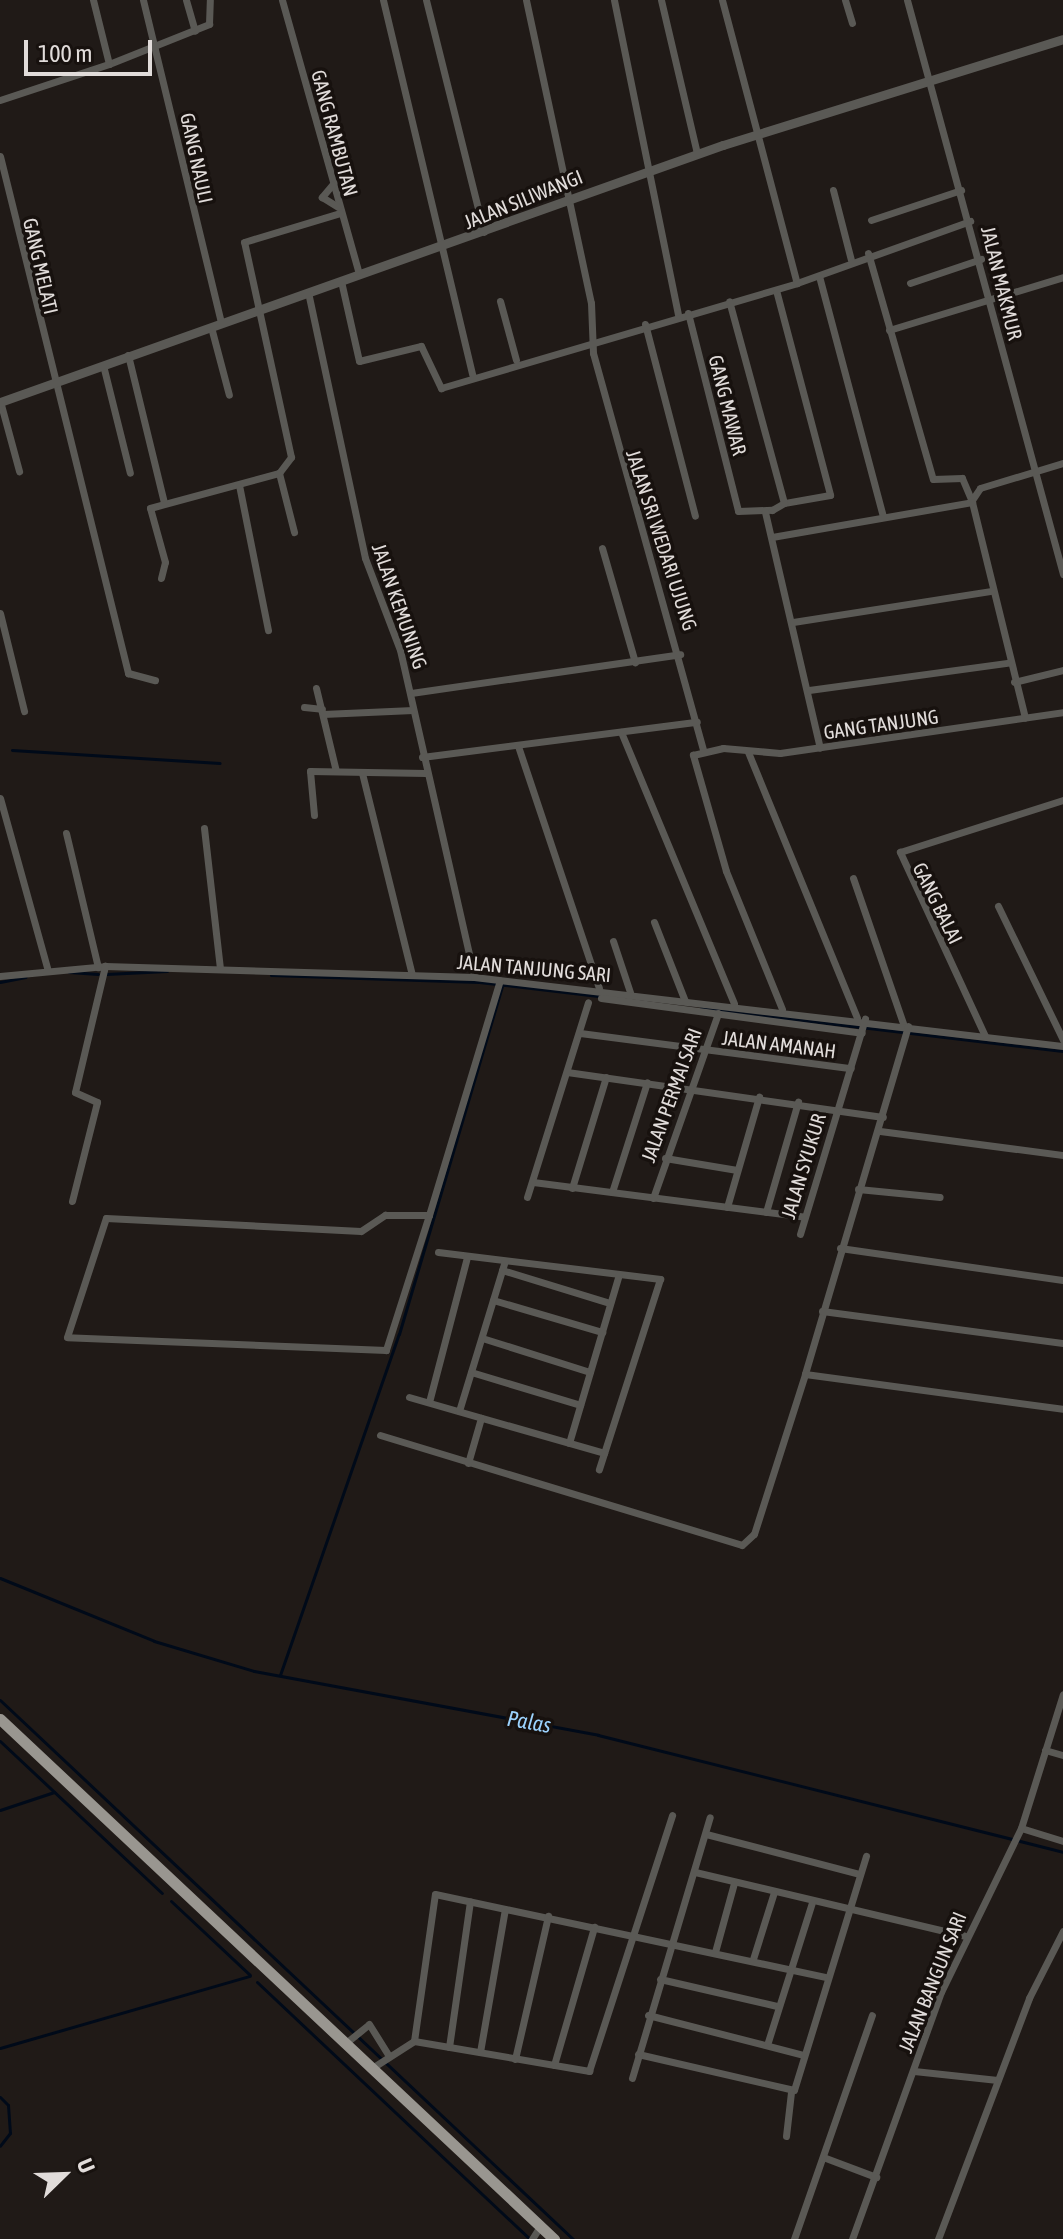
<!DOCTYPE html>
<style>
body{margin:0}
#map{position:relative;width:1063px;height:2239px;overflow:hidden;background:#201a17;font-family:"Asap Condensed",sans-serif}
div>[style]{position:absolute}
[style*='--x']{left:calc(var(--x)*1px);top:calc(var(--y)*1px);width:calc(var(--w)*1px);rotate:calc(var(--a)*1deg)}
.stream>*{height:3px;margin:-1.5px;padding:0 1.5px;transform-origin:1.5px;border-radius:1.5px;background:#000a19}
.minor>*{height:7px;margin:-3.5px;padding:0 3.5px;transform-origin:3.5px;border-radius:3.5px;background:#5a5955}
.tertiary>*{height:9px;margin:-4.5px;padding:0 4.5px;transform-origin:4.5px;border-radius:4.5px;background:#5a5955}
.primary>*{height:11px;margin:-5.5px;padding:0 5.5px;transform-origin:5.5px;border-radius:5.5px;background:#999690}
span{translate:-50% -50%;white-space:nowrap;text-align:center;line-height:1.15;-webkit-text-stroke:7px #17110e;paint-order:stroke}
.street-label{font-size:20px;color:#e1dcda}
.water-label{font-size:22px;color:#9cd3fe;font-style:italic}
.north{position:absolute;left:24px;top:2135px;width:80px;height:80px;-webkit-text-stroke:6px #17110e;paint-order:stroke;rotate:67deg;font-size:22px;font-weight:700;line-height:32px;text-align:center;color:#e1dcda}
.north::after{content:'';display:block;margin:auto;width:28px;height:36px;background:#e1dcda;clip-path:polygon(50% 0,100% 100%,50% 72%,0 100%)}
.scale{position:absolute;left:24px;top:40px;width:128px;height:36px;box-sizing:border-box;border:4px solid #e1dcda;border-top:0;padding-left:10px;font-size:24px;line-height:28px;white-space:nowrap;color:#e1dcda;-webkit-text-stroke:6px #17110e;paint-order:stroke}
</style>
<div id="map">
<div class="stream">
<div style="--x:12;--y:750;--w:208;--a:3.6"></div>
<div style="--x:69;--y:972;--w:29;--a:4"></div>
<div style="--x:106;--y:974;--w:61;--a:-2.8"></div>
<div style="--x:271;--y:975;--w:208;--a:1.9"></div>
<div style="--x:479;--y:982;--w:120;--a:6.7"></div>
<div style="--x:0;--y:982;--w:26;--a:-11"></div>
<div style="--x:701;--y:1008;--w:365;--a:6.8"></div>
<div style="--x:0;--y:1578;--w:166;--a:22.2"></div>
<div style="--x:154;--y:1641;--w:104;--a:16.7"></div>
<div style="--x:254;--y:1671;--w:350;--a:10.5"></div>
<div style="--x:598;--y:1735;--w:479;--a:14.1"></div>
<div style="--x:280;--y:1675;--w:361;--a:-70.8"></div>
<div style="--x:399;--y:1334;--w:363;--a:-73.5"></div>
<div style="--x:0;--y:1700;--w:787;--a:43.25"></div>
<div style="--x:0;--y:1741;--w:222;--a:43.2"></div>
<div style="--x:0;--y:1810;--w:57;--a:-18.4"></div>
<div style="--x:171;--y:1901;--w:108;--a:43.1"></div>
<div style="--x:257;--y:1982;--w:375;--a:43.3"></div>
<div style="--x:0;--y:2048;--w:260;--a:-16.1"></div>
<div style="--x:0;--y:2097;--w:11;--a:45"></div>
<div style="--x:8;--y:2105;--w:28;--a:86"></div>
<div style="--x:10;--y:2133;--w:16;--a:128"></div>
</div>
<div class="minor">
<div style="--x:143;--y:0;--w:331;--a:76.4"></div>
<div style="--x:186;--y:0;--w:32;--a:74"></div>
<div style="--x:282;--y:0;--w:285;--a:74.3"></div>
<div style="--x:383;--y:0;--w:385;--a:76.6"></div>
<div style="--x:426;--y:0;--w:239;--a:76"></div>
<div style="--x:526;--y:0;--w:310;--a:77.9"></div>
<div style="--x:591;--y:303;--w:50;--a:87.7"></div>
<div style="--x:593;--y:353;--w:412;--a:74.5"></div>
<div style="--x:614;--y:0;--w:321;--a:78.5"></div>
<div style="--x:661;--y:0;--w:158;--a:76.8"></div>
<div style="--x:722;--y:0;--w:293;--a:75.2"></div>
<div style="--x:845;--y:0;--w:24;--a:73"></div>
<div style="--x:907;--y:0;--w:595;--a:74.8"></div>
<div style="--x:109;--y:64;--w:108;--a:-21.8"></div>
<div style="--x:209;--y:24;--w:24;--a:-88"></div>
<div style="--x:0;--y:100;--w:115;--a:-18.3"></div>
<div style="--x:109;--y:64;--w:66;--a:-104"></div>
<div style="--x:0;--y:156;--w:533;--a:76.09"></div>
<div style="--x:128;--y:673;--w:28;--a:15"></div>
<div style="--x:332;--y:185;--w:16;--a:130"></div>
<div style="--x:322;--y:197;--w:19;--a:32"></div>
<div style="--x:833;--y:190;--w:72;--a:75.6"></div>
<div style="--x:871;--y:220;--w:95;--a:-18.4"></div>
<div style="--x:868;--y:253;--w:235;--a:74"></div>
<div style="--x:933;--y:479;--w:29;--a:-2"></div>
<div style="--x:962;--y:478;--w:26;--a:67"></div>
<div style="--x:972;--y:502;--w:222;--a:76.2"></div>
<div style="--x:819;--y:276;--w:249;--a:75.1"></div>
<div style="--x:341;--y:281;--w:82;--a:77.3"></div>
<div style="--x:359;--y:361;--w:64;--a:-13.6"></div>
<div style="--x:421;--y:346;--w:47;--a:64.5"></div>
<div style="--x:441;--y:388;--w:371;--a:-16.4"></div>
<div style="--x:797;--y:283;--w:184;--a:-19.7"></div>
<div style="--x:910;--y:283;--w:75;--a:-18.7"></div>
<div style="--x:776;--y:290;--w:212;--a:75.2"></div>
<div style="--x:830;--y:495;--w:47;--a:170.1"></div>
<div style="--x:308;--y:292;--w:272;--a:77.9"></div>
<div style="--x:365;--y:558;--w:98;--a:69.2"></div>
<div style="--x:400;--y:650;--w:335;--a:77.2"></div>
<div style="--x:500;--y:301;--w:61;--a:74.8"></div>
<div style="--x:688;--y:313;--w:204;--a:75.8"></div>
<div style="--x:738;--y:511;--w:34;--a:-2"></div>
<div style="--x:772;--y:510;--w:14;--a:-30"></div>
<div style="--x:784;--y:503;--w:209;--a:-105.2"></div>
<div style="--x:645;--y:324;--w:198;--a:75.4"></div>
<div style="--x:211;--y:327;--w:70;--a:75.2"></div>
<div style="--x:889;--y:330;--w:182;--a:-16.9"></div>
<div style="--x:128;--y:355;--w:152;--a:76.3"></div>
<div style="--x:103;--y:365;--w:111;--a:76"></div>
<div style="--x:0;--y:401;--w:73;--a:74.8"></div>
<div style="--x:279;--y:473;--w:61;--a:75.7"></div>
<div style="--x:239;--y:485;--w:148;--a:78.7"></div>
<div style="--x:972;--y:500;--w:14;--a:-56"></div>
<div style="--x:980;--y:488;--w:87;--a:-16.8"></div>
<div style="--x:765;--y:512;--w:242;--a:76.9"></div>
<div style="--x:772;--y:537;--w:203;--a:-9.9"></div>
<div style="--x:602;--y:548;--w:119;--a:73.9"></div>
<div style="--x:161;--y:578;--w:16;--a:-76"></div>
<div style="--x:165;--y:562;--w:56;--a:-105.5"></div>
<div style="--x:150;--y:508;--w:134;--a:-15.2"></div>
<div style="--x:279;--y:473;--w:20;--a:-53"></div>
<div style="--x:291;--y:457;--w:220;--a:-102.3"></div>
<div style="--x:244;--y:242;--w:100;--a:-16.8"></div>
<div style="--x:0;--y:613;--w:101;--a:76.2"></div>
<div style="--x:793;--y:622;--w:201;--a:-8.9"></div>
<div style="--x:1014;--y:682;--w:50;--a:-13.8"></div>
<div style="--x:316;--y:688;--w:85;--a:76.5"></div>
<div style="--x:809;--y:690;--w:200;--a:-7.8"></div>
<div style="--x:411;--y:693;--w:272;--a:-8.2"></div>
<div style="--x:304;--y:707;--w:18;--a:6"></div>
<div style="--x:323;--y:714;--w:90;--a:-2.5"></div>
<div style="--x:621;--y:732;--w:294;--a:67.4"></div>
<div style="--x:518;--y:746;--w:255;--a:71.5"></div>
<div style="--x:748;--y:752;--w:287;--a:67.7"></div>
<div style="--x:422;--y:757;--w:277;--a:-7.3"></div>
<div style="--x:362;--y:773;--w:208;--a:76.1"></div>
<div style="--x:0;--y:798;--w:176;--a:74.5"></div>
<div style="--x:314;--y:815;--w:44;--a:-95.2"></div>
<div style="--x:310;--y:771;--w:116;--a:1"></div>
<div style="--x:204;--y:828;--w:142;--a:83.5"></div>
<div style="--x:66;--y:833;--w:138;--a:76.6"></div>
<div style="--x:853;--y:878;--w:157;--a:71"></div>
<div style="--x:998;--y:906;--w:149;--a:64.1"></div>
<div style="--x:654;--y:922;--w:85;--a:68.6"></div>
<div style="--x:613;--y:941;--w:54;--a:71.6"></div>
<div style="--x:0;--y:976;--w:105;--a:-5.4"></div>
<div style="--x:105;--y:966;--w:369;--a:1.7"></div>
<div style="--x:474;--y:977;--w:593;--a:6.68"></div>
<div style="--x:601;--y:998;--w:263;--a:7.6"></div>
<div style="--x:782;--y:1009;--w:149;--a:-112.1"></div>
<div style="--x:726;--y:871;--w:121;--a:-105.9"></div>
<div style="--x:693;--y:755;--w:31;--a:-13"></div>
<div style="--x:723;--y:748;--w:57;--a:5"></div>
<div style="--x:780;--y:753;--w:286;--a:-8.2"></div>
<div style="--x:908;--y:1026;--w:363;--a:106.5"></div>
<div style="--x:805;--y:1374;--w:260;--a:7.7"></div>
<div style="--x:580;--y:1033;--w:273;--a:7.4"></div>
<div style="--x:985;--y:1036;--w:203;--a:-114.8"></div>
<div style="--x:900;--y:852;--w:171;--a:-17.7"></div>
<div style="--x:567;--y:1072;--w:319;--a:8.1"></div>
<div style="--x:880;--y:1131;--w:185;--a:7.5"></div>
<div style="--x:665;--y:1158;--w:73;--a:9.5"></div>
<div style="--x:533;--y:1182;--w:274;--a:7.3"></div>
<div style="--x:572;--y:1188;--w:116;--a:-73"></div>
<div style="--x:858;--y:1189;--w:82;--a:5.6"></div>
<div style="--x:612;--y:1192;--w:115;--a:-72.3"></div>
<div style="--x:527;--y:1197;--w:204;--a:-72.6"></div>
<div style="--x:653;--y:1198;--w:196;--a:-70.6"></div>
<div style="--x:72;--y:1201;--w:102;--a:-75.8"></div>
<div style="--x:97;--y:1102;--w:24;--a:-156"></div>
<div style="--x:75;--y:1092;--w:130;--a:-76.6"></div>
<div style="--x:727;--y:1207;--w:115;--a:-73.8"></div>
<div style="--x:766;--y:1212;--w:115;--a:-73.8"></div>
<div style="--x:429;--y:1215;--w:142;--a:107.7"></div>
<div style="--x:386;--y:1350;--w:319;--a:-177.7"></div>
<div style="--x:67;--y:1337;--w:125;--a:-71.9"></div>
<div style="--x:106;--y:1218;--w:255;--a:2.9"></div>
<div style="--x:361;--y:1231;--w:29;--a:-34"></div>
<div style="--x:385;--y:1215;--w:44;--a:0"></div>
<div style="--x:429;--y:1215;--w:245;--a:-73.2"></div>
<div style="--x:800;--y:1234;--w:225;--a:-73.2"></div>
<div style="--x:840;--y:1248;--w:225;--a:8.2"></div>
<div style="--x:438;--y:1252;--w:224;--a:6.9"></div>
<div style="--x:660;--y:1279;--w:200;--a:107.8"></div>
<div style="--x:502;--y:1270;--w:113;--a:17"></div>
<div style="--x:493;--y:1300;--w:114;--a:16.4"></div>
<div style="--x:822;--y:1311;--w:243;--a:7.6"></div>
<div style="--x:482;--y:1338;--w:113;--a:17.5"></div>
<div style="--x:471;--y:1372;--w:114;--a:16.8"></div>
<div style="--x:409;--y:1397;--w:203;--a:16"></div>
<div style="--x:429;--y:1402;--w:150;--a:-75.3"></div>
<div style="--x:459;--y:1411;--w:157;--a:-73"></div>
<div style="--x:380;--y:1435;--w:378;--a:16.9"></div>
<div style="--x:742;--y:1545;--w:16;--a:-43"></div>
<div style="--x:754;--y:1534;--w:168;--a:-72.3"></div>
<div style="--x:569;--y:1443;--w:176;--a:-73.5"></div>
<div style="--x:468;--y:1463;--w:47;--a:-73.9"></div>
<div style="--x:1045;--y:1750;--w:19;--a:16"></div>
<div style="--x:1021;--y:1828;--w:44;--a:17.2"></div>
<div style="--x:706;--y:1834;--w:159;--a:14.6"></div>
<div style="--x:695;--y:1872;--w:277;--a:13.3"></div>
<div style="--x:715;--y:1952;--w:72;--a:-74.6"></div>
<div style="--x:753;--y:1959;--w:70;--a:-72.6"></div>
<div style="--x:660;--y:1979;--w:120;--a:13"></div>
<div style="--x:648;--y:2015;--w:161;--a:14.4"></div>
<div style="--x:414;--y:2041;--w:148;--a:-81.9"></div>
<div style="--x:435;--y:1894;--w:401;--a:12"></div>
<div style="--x:347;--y:2042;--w:28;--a:-39"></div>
<div style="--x:369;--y:2024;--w:36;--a:58"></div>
<div style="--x:767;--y:2045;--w:150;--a:-72.5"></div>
<div style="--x:449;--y:2047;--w:147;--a:-81.8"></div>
<div style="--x:480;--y:2052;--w:145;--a:-80.1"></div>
<div style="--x:638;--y:2054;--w:160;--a:13"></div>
<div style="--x:794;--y:2090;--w:245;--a:-72.9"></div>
<div style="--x:515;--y:2059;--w:147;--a:-77"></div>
<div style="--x:554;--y:2065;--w:144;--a:-73.8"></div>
<div style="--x:372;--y:2068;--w:50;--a:-32.7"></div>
<div style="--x:414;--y:2041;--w:178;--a:9.7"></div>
<div style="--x:589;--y:2071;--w:269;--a:-72"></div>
<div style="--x:914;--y:2071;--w:84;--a:6.1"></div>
<div style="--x:632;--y:2078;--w:272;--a:-73.4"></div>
<div style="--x:786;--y:2136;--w:44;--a:-83.5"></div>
<div style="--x:823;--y:2157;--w:57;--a:20.7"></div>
<div style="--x:532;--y:2239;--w:15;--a:-58"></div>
<div style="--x:794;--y:2239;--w:237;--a:-70.8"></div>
<div style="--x:852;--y:2239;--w:263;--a:-70.2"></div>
<div style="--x:941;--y:1992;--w:182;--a:-64"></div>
<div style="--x:1021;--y:1828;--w:140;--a:-72.6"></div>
<div style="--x:938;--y:2239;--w:258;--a:-69.3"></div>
<div style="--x:1029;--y:1998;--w:75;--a:-63.1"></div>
</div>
<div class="tertiary">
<div style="--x:0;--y:402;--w:767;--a:-19.57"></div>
<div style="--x:723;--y:145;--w:356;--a:-17.3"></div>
</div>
<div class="primary">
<div style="--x:0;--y:1719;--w:760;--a:43.19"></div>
</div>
<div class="street-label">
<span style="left:335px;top:133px;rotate:75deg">GANG RAMBUTAN</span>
<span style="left:197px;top:158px;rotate:78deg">GANG NAULI</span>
<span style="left:523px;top:199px;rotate:-22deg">JALAN SILIWANGI</span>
<span style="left:41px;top:266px;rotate:77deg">GANG MELATI</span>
<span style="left:1002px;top:283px;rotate:76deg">JALAN MAKMUR</span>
<span style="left:728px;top:405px;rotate:76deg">GANG MAWAR</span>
<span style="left:662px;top:540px;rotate:72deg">JALAN SRI WEDARI UJUNG</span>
<span style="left:400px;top:606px;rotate:71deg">JALAN KEMUNING</span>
<span style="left:881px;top:724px;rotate:-8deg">GANG TANJUNG</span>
<span style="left:938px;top:903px;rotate:64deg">GANG BALAI</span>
<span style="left:534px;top:968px;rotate:5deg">JALAN TANJUNG SARI</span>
<span style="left:779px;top:1044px;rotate:7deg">JALAN AMANAH</span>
<span style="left:671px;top:1095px;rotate:-70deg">JALAN PERMAI SARI</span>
<span style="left:803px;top:1166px;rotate:-73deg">JALAN SYUKUR</span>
<span style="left:932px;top:1982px;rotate:-68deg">JALAN BANGUN SARI</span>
</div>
<div class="water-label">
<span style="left:529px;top:1722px;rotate:10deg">Palas</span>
</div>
<div class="north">U</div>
<div class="scale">100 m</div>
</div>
